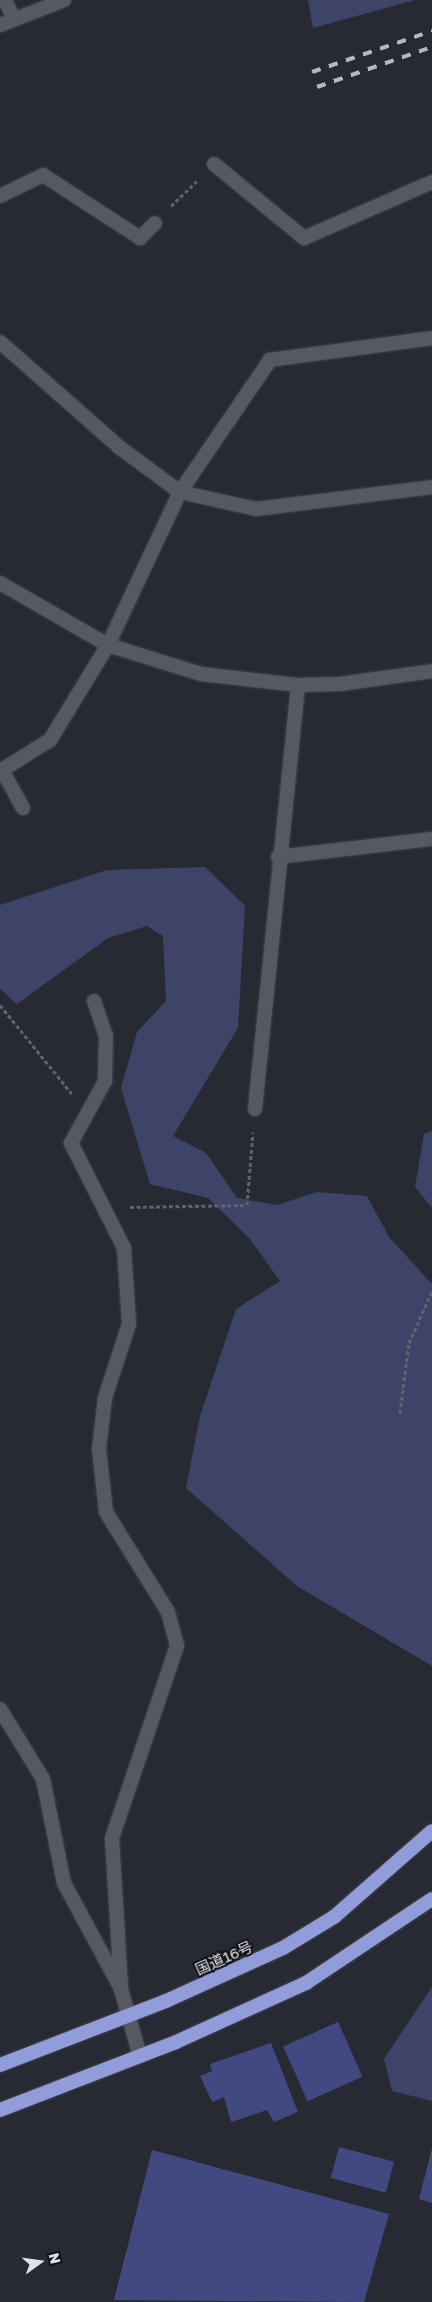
<!DOCTYPE html>
<meta charset="utf-8">
<style>
body{margin:0}
#map{position:relative;width:432px;height:2302px;overflow:hidden;background:#282a33;font-family:"Golos Text","Noto Sans JP",sans-serif}
div>[style]{position:absolute}
[style*='--x']{left:calc(var(--x)*1px);top:calc(var(--y)*1px);width:calc(var(--w)*1px);rotate:calc(var(--a)*1deg)}
.green>*{inset:0;background:#3e4467}
.building>*{inset:0;background:#424981;transform-origin:0 0}
.path>*{height:3px;margin-top:-1.5px;transform-origin:0;background:repeating-linear-gradient(90deg,#61636b 0 4px,transparent 0 6.5px)}
.roads{filter:drop-shadow(0 0 1px #43454b) drop-shadow(0 0 1px #43454b)}
.service>*{height:14px;margin:-7px;padding:0 7px;transform-origin:7px;border-radius:7px;background:#565862}
.minor>*{height:14px;margin:-7px;padding:0 7px;transform-origin:7px;border-radius:7px;background:#565862}
.tertiary>*{height:14px;margin:-7px;padding:0 7px;transform-origin:7px;border-radius:7px;background:#565862}
.trunk>*{height:14px;margin:-7px;padding:0 7px;transform-origin:7px;border-radius:7px;background:#919cda}
.rail>*{height:4px;margin-top:-2px;transform-origin:0;background:repeating-linear-gradient(90deg,#b6b8bf 0 9px,transparent 0 18px)}
span{translate:-50% -50%;white-space:nowrap;text-align:center;line-height:1.15;-webkit-text-stroke:4px #121317;paint-order:stroke}
.street-label{font-size:15px;color:#e0e2e8}
.north{position:absolute;left:15px;top:2237px;width:50px;height:50px;-webkit-text-stroke:4px #121317;paint-order:stroke;rotate:76deg;font-size:14px;font-weight:700;line-height:20px;text-align:center;color:#e0e2e8}
.north::after{content:'';display:block;margin:auto;width:18px;height:22px;background:#e0e2e8;clip-path:polygon(50% 0,100% 100%,50% 72%,0 100%)}
</style>
<div id="map">
<div class="green">
<div style="clip-path:polygon(308px 0,415px 0,313px 28px)"></div>
<div style="clip-path:polygon(205px 867px,245px 906px,238px 1028px,173px 1136px,206px 1153px,237px 1198px,277px 1205px,317px 1192px,367px 1196px,389px 1237px,432px 1284px,432px 1666px,297px 1586px,186px 1488px,200px 1416px,236px 1309px,280px 1281px,250px 1239px,208px 1198px,150px 1184px,121px 1088px,137px 1032px,166px 1001px,163px 936px,147px 926px,108px 938px,17px 1004px,0 989px,0 905px,107px 870px)"></div>
<div style="clip-path:polygon(432px 1131px,432px 1208px,415px 1187px,424px 1134px)"></div>
<div style="clip-path:polygon(432px 1987px,432px 2101px,392px 2091px,384px 2059px)"></div>
</div>
<div class="building">
<div style="left:338px;top:2022px;width:60px;height:60px;rotate:66deg"></div>
<div style="clip-path:polygon(271px 2043px,298px 2112px,274px 2122px,267px 2110px,231px 2122px,224px 2097px,212px 2102px,200px 2076px,212px 2071px,210px 2064px)"></div>
<div style="left:339px;top:2147px;width:57px;height:32px;rotate:15deg"></div>
<div style="clip-path:polygon(432px 2148px,432px 2203px,419px 2199px)"></div>
<div style="clip-path:polygon(152px 2150px,389px 2214px,364px 2302px,114px 2300px)"></div>
</div>
<div class="path">
<div style="--x:171;--y:206;--w:36;--a:-44"></div>
<div style="--x:0;--y:1005;--w:114;--a:51"></div>
<div style="--x:130;--y:1207;--w:117;--a:-1"></div>
<div style="--x:247;--y:1205;--w:73;--a:-85.3"></div>
<div style="--x:400;--y:1413;--w:71;--a:-82.7"></div>
<div style="--x:409;--y:1343;--w:57;--a:-66.1"></div>
</div>
<div class="roads">
<div class="service">
<div style="--x:214;--y:164;--w:117;--a:39.4"></div>
<div style="--x:304;--y:238;--w:140;--a:-23.6"></div>
<div style="--x:43;--y:175;--w:116;--a:33"></div>
<div style="--x:140;--y:238;--w:21;--a:-45"></div>
<div style="--x:23;--y:808;--w:43;--a:-118.9"></div>
<div style="--x:2;--y:770;--w:57;--a:-32"></div>
<div style="--x:50;--y:740;--w:111;--a:-58.6"></div>
<div style="--x:94;--y:1001;--w:37;--a:71"></div>
<div style="--x:106;--y:1036;--w:45;--a:91.3"></div>
<div style="--x:105;--y:1081;--w:71;--a:118.7"></div>
<div style="--x:71;--y:1143;--w:118;--a:63.2"></div>
<div style="--x:124;--y:1248;--w:76;--a:86.2"></div>
<div style="--x:129;--y:1324;--w:78;--a:108"></div>
<div style="--x:105;--y:1398;--w:51;--a:96.7"></div>
<div style="--x:99;--y:1449;--w:63;--a:83.7"></div>
<div style="--x:106;--y:1512;--w:118;--a:58.2"></div>
<div style="--x:168;--y:1612;--w:35;--a:75"></div>
</div>
<div class="minor">
<div style="--x:5;--y:0;--w:21;--a:65"></div>
<div style="--x:0;--y:25;--w:69;--a:-21.3"></div>
<div style="--x:0;--y:196;--w:48;--a:-26"></div>
<div style="--x:0;--y:342;--w:159;--a:41.4"></div>
<div style="--x:119;--y:447;--w:76;--a:36.4"></div>
<div style="--x:180;--y:492;--w:78;--a:12.6"></div>
<div style="--x:256;--y:509;--w:177;--a:-7.1"></div>
<div style="--x:108;--y:645;--w:169;--a:-64.8"></div>
<div style="--x:180;--y:492;--w:160;--a:-55.7"></div>
<div style="--x:270;--y:360;--w:163;--a:-7.7"></div>
<div style="--x:278;--y:857;--w:155;--a:-6.7"></div>
<div style="--x:255;--y:1109;--w:426;--a:-84.2"></div>
<div style="--x:0;--y:1709;--w:82;--a:58.4"></div>
<div style="--x:43;--y:1779;--w:106;--a:78.6"></div>
<div style="--x:64;--y:1883;--w:120;--a:61.7"></div>
<div style="--x:121;--y:1989;--w:70;--a:74.2"></div>
<div style="--x:121;--y:1986;--w:148;--a:-93.5"></div>
<div style="--x:112;--y:1838;--w:203;--a:-71.3"></div>
</div>
<div class="tertiary">
<div style="--x:0;--y:583;--w:125;--a:29.9"></div>
<div style="--x:108;--y:645;--w:97;--a:17.3"></div>
<div style="--x:201;--y:674;--w:98;--a:6.5"></div>
<div style="--x:298;--y:685;--w:42;--a:-1.4"></div>
<div style="--x:340;--y:684;--w:93;--a:-8"></div>
</div>
<div class="trunk">
<div style="--x:0;--y:2065;--w:178;--a:-21.1"></div>
<div style="--x:166;--y:2001;--w:128;--a:-24.4"></div>
<div style="--x:283;--y:1948;--w:60;--a:-31.3"></div>
<div style="--x:334;--y:1917;--w:130;--a:-41.3"></div>
<div style="--x:0;--y:2110;--w:189;--a:-21.1"></div>
<div style="--x:176;--y:2042;--w:143;--a:-24.4"></div>
<div style="--x:306;--y:1983;--w:151;--a:-33.7"></div>
</div>
</div>
<div class="rail">
<div style="--x:312;--y:72;--w:127;--a:-18.9"></div>
<div style="--x:317;--y:87;--w:122;--a:-19.2"></div>
</div>
<div class="street-label">
<span style="left:224px;top:1958px;rotate:-24deg">国道16号</span>
</div>
<div class="north">N</div>
</div>
